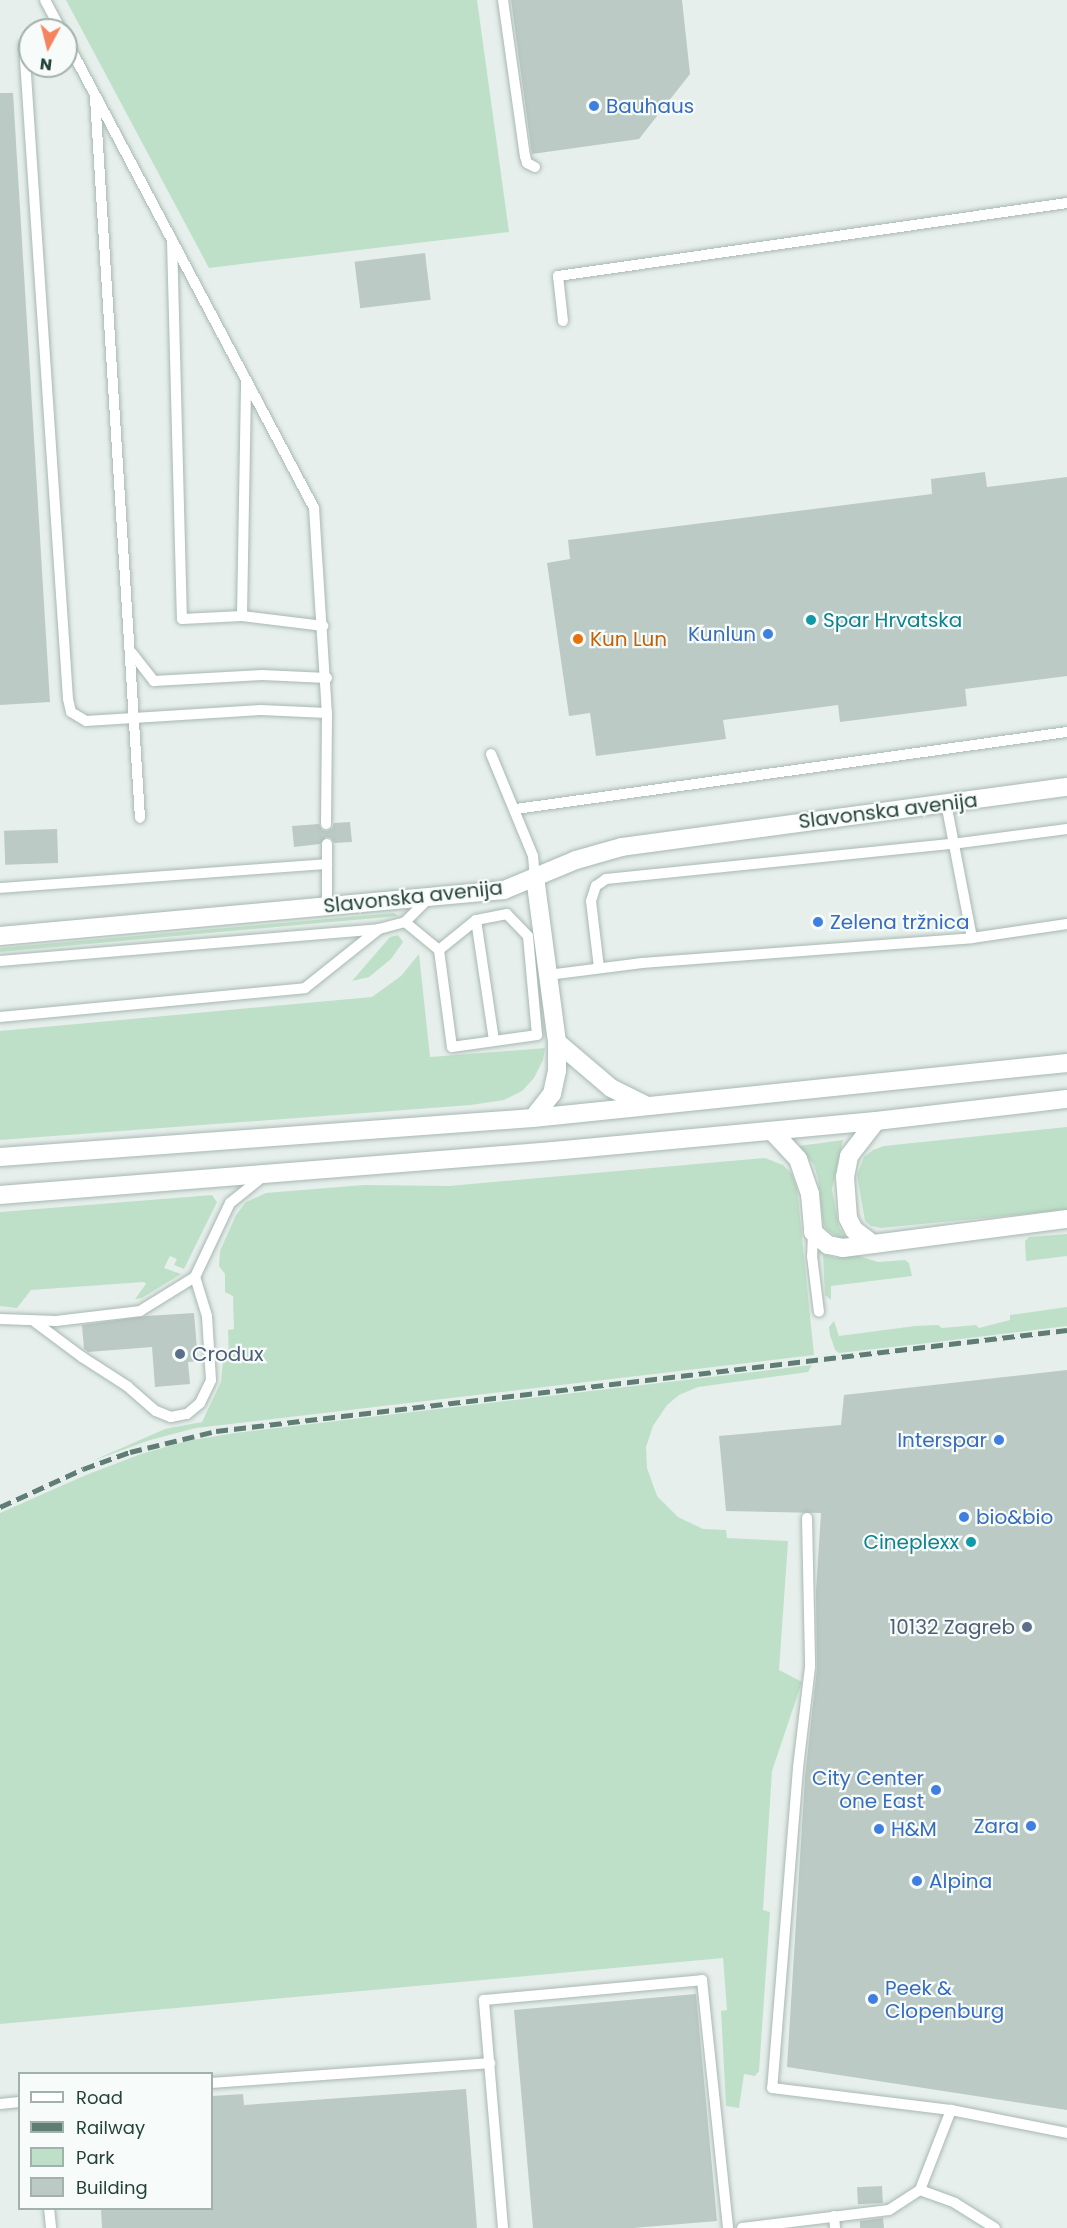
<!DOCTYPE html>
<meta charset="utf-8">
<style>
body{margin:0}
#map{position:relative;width:1067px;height:2228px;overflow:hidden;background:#e6efeb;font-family:Poppins,sans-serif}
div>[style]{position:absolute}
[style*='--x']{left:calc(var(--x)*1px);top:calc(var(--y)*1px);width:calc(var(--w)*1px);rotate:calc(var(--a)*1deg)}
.green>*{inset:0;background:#bfe0c8}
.building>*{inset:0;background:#bbcac4;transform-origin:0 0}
.roads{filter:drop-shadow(0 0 2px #a8b8b2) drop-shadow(0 0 2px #a8b8b2)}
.service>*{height:10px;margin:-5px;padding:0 5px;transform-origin:5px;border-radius:5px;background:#fff}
.minor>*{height:18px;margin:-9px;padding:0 9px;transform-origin:9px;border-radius:9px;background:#fff}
.tertiary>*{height:18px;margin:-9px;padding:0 9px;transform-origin:9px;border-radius:9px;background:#fff}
.secondary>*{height:18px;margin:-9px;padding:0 9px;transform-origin:9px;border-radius:9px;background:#fff}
.rail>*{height:4.5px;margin-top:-2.25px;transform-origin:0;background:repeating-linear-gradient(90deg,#5f7d75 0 12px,transparent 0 18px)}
.dots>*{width:16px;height:16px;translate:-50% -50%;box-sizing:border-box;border:3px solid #f7fbf9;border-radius:50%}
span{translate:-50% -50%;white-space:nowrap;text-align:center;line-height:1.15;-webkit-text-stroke:4.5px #f7fbf9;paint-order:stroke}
.shop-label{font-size:20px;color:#366cbe}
.left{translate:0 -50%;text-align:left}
.right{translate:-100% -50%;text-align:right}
.culture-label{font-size:20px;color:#0d838f}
.food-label{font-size:20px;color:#c56008}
.street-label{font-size:20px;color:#24423a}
.service-label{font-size:20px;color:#4e5e75}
.legend{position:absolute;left:18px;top:2072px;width:195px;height:138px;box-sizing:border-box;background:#f7fbf9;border:2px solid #a3b1ad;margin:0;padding:8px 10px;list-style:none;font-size:18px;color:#24423a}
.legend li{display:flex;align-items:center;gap:12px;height:30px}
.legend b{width:30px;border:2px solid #a3b1ad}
.north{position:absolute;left:18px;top:18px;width:60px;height:60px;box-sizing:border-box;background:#f7fbf9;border:2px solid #a3b1ad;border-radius:50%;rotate:187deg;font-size:16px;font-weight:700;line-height:24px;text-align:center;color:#24423a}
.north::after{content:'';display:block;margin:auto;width:21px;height:27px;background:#f4845f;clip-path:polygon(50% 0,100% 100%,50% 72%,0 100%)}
</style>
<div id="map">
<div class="green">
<div style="clip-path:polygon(66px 0,477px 0,509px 232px,209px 268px)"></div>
<div style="clip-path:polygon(394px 913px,398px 916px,0 952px,0 948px)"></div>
<div style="clip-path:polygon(398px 935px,403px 942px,391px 959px,369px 977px,352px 981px,390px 937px)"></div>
<div style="clip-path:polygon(419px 954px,430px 1057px,545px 1048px,543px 1060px,534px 1078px,522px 1091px,504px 1100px,471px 1105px,0 1140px,0 1031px,372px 997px,401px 976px)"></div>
<div style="clip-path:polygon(1067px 1127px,1067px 1210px,881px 1228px,871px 1226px,865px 1221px,857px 1175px,864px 1157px,873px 1150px,884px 1146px)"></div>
<div style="clip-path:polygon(843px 1140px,832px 1189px,839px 1227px,845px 1237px,843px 1240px,827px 1230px,823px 1223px,818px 1178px,814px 1165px,799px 1146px)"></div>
<div style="clip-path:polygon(765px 1158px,783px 1165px,792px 1174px,797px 1188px,814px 1355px,196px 1428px,150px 1440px,92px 1461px,165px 1429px,202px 1422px,221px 1382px,223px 1361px,229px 1360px,228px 1330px,234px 1329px,233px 1296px,225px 1292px,225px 1274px,219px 1266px,220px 1251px,236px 1215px,246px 1202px,266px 1193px,364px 1185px,449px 1186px)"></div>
<div style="clip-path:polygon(212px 1195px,217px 1202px,184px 1269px,174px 1265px,177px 1259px,170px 1256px,164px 1268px,181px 1274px,142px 1298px,135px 1299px,146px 1284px,144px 1282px,31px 1290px,17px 1308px,0 1306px,0 1212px)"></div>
<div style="clip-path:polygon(1067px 1234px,1067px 1256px,1026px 1261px,1025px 1241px,1029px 1237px)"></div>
<div style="clip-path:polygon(823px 1254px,836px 1258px,856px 1255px,878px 1262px,905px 1260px,909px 1263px,912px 1276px,831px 1286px,831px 1300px,825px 1295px)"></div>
<div style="clip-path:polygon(1067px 1307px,1067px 1326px,936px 1342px,839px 1353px,835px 1350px,830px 1335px,829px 1327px,834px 1321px,839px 1336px,915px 1326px,938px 1325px,942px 1328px,976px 1325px,979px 1328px,1010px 1320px,1010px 1315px)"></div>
<div style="clip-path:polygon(812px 1365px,808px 1372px,698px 1387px,679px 1395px,667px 1405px,653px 1426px,646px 1447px,647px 1468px,657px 1496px,678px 1517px,703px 1529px,726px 1530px,727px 1538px,788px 1541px,779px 1670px,802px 1682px,772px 1771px,763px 1910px,770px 1912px,759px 2071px,755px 2076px,744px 2074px,739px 2108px,726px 2106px,721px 2011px,727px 2010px,723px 1958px,0 2024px,0 1513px,86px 1475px,141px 1454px,187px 1441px,235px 1433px)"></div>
</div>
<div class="building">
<div style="clip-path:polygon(511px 0,682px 0,690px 74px,639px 139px,532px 154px)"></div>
<div style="clip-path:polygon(0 93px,13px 93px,50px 702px,0 705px)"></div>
<div style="left:425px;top:253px;width:47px;height:71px;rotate:83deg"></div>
<div style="clip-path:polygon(985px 472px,987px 487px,1067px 477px,1067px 676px,965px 689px,967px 706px,840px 722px,838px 705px,723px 720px,726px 739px,596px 756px,590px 713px,569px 716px,547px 563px,570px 559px,568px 540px,932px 494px,931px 479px)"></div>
<div style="clip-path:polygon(350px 822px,352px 842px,334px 843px,331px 838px,326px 837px,320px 844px,294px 847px,292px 826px,319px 824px,322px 830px,327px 831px,332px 828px,334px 823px)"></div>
<div style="left:57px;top:829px;width:34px;height:53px;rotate:88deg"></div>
<div style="clip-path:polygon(194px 1313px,198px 1361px,188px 1362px,190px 1384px,155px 1387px,152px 1347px,88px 1352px,84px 1349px,82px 1325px,146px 1316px)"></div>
<div style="clip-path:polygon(1067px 1370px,1067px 2110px,787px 2067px,805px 1777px,817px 1668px,816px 1591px,821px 1513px,726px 1511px,719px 1436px,841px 1425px,844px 1395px)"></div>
<div style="clip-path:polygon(696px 1994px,717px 2221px,633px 2228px,533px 2228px,514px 2010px)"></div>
<div style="clip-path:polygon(466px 2089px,477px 2228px,102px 2228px,101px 2208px,212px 2208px,212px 2096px,243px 2094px,244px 2105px)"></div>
<div style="left:882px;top:2186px;width:17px;height:25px;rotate:87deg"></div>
<div style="clip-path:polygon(883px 2218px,884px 2228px,860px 2228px,860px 2221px)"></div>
</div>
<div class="roads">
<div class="service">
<div style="--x:45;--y:0;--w:34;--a:62"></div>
<div style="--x:503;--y:0;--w:158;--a:82"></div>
<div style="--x:525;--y:156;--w:7;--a:74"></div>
<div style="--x:527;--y:163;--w:9;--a:27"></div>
<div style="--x:66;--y:40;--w:530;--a:62.08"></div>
<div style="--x:314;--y:508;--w:205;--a:86.4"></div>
<div style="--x:24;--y:45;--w:655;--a:86.15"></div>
<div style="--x:68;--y:699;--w:13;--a:77"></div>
<div style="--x:71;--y:712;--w:17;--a:31"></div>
<div style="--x:86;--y:721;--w:175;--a:-3.6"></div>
<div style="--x:261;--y:710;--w:66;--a:2.6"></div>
<div style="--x:327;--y:713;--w:111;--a:90.5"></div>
<div style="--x:95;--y:97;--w:722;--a:86.43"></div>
<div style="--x:172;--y:240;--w:379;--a:88.5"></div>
<div style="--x:182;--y:619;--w:60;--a:-2.9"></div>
<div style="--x:242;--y:616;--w:82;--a:7"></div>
<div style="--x:563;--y:321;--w:45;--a:-96.3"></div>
<div style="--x:558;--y:276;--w:514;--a:-8.16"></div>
<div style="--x:242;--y:616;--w:234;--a:-89"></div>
<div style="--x:132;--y:653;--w:36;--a:52"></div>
<div style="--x:154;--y:681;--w:108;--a:-3.2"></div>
<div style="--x:262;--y:675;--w:65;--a:2.6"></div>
<div style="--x:491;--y:754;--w:110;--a:67.6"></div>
<div style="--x:533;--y:856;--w:22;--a:85"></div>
<div style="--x:946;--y:803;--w:137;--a:79.1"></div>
<div style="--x:516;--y:809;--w:556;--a:-7.96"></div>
<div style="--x:0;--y:888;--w:328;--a:-4.2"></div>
<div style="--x:327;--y:906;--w:62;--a:-90"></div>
<div style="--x:476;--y:920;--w:122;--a:81.5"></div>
<div style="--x:405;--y:922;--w:44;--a:39.5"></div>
<div style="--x:439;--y:950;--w:98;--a:82.4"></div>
<div style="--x:452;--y:1047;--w:86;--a:-8"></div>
<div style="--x:537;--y:1035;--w:99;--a:-95.2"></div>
<div style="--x:528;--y:936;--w:30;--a:-134"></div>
<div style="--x:507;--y:914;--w:32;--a:169"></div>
<div style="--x:476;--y:920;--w:48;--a:141"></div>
<div style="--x:0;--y:961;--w:380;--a:-4.8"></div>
<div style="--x:599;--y:968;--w:67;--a:-96.8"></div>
<div style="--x:591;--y:901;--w:16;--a:-72"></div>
<div style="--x:596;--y:886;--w:12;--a:-35"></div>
<div style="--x:606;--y:879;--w:348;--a:-5.8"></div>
<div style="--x:952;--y:844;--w:116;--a:-7.4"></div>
<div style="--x:548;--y:975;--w:95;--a:-7.3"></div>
<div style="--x:642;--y:963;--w:331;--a:-4.3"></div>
<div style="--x:972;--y:938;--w:96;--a:-8.4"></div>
<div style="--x:0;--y:1017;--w:306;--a:-5.4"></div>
<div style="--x:305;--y:988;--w:95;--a:-38.6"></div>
<div style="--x:379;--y:929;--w:27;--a:-15"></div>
<div style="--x:405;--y:922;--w:34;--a:-45"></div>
<div style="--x:813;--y:1232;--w:24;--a:92"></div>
<div style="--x:812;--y:1256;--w:56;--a:82.9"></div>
<div style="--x:0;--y:1319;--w:56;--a:2"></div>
<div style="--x:56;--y:1321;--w:85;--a:-6.8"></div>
<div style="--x:140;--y:1311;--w:65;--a:-31.7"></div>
<div style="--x:195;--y:1277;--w:82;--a:-64.7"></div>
<div style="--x:230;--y:1203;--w:45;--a:-38.7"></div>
<div style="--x:35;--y:1322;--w:59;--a:36.7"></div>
<div style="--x:82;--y:1357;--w:54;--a:32.8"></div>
<div style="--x:127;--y:1386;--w:38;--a:41"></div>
<div style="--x:156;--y:1411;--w:16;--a:22"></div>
<div style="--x:171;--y:1417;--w:16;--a:-11"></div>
<div style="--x:187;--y:1414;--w:17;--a:-40"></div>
<div style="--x:200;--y:1403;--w:25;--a:-64"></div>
<div style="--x:211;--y:1380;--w:64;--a:-93.6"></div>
<div style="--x:207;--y:1316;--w:41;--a:-107.1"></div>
<div style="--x:807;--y:1518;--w:149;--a:88.8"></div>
<div style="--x:810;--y:1667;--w:102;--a:96.8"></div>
<div style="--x:798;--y:1768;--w:321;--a:94.6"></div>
<div style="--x:772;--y:2088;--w:180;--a:7"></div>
<div style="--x:951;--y:2110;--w:118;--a:11.2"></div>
<div style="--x:212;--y:2083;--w:279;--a:-4.1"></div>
<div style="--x:0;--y:2104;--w:20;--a:-6"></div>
<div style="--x:920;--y:2190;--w:86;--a:-68.8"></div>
<div style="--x:49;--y:2208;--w:20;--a:84"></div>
<div style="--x:834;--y:2216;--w:12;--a:85"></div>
<div style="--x:503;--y:2228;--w:229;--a:-94.8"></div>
<div style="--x:484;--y:2000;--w:219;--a:-5.2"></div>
<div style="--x:702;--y:1980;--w:249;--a:84"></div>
<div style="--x:742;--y:2228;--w:148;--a:-7"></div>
<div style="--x:889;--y:2210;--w:37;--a:-33"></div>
<div style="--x:920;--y:2190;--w:37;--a:20"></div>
<div style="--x:955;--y:2203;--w:47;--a:32"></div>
</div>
<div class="minor">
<div style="--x:557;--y:1042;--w:71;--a:40.4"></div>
<div style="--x:611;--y:1088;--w:40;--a:26.6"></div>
<div style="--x:533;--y:1118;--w:31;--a:-52"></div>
<div style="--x:552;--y:1094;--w:24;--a:-78"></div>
<div style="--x:557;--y:1071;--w:29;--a:-90"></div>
<div style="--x:557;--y:1042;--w:165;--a:-97.6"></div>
<div style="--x:772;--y:1131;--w:38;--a:47"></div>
<div style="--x:798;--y:1159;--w:37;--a:71"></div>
<div style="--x:810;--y:1194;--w:38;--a:85"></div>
<div style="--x:813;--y:1232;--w:20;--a:41"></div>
<div style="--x:828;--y:1245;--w:15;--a:11"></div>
<div style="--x:843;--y:1248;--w:226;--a:-7.4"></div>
<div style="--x:870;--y:1242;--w:20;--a:-143"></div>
<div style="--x:854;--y:1230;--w:13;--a:-117"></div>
<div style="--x:848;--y:1218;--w:41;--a:-94.2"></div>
<div style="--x:845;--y:1177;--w:21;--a:-79"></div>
<div style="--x:849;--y:1156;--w:44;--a:-52.4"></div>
</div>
<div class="tertiary">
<div style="--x:0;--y:936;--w:506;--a:-5.21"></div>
<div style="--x:504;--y:890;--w:78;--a:-22.6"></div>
<div style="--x:576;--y:860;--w:48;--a:-15.8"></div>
<div style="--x:622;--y:847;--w:449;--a:-7.7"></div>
</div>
<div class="secondary">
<div style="--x:0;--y:1157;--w:534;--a:-4.18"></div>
<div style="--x:533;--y:1118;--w:537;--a:-5.88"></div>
<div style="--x:0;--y:1195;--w:555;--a:-4.55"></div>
<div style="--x:553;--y:1151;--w:324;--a:-5.3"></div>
<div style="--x:876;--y:1121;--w:192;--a:-6.6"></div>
</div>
</div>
<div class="rail">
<div style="--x:0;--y:1507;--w:91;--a:-24.6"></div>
<div style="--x:83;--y:1469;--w:50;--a:-19.9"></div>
<div style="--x:130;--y:1452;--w:89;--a:-13.7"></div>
<div style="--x:216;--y:1431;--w:857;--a:-6.77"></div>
</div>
<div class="dots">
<div style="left:594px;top:106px;background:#3f7fe0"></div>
<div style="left:811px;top:620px;background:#0f9aa8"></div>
<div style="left:768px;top:634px;background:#3f7fe0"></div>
<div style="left:578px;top:639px;background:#e8710a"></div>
<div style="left:818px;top:922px;background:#3f7fe0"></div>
<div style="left:180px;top:1354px;background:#5c6f8a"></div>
<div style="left:999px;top:1440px;background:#3f7fe0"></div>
<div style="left:964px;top:1517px;background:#3f7fe0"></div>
<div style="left:971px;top:1542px;background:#0f9aa8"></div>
<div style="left:1027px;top:1627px;background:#5c6f8a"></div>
<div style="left:936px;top:1790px;background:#3f7fe0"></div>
<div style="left:1031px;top:1826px;background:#3f7fe0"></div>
<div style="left:879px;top:1829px;background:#3f7fe0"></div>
<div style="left:917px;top:1881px;background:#3f7fe0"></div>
<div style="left:873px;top:1999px;background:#3f7fe0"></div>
</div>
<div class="shop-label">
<span class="left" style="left:606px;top:106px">Bauhaus</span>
<span class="right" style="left:756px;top:634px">Kunlun</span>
<span class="left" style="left:830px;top:922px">Zelena tržnica</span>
<span class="right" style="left:987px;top:1440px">Interspar</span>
<span class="left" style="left:976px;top:1517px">bio&amp;bio</span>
<span class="right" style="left:924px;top:1790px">City Center<br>one East</span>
<span class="right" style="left:1019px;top:1826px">Zara</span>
<span class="left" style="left:891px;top:1829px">H&amp;M</span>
<span class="left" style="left:929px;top:1881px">Alpina</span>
<span class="left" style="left:885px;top:2000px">Peek &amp;<br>Clopenburg</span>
</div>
<div class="culture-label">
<span class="left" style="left:823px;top:620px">Spar Hrvatska</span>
<span class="right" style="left:959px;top:1542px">Cineplexx</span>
</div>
<div class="food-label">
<span class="left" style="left:590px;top:639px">Kun Lun</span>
</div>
<div class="street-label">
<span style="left:888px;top:811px;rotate:-7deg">Slavonska avenija</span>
<span style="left:413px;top:897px;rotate:-6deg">Slavonska avenija</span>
</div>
<div class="service-label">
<span class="left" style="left:192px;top:1354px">Crodux</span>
<span class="right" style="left:1015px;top:1627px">10132 Zagreb</span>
</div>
<ul class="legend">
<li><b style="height:8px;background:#fff"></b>Road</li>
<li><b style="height:8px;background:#5f7d75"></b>Railway</li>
<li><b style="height:16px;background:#bfe0c8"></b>Park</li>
<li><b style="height:16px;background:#bbcac4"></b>Building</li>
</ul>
<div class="north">N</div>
</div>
